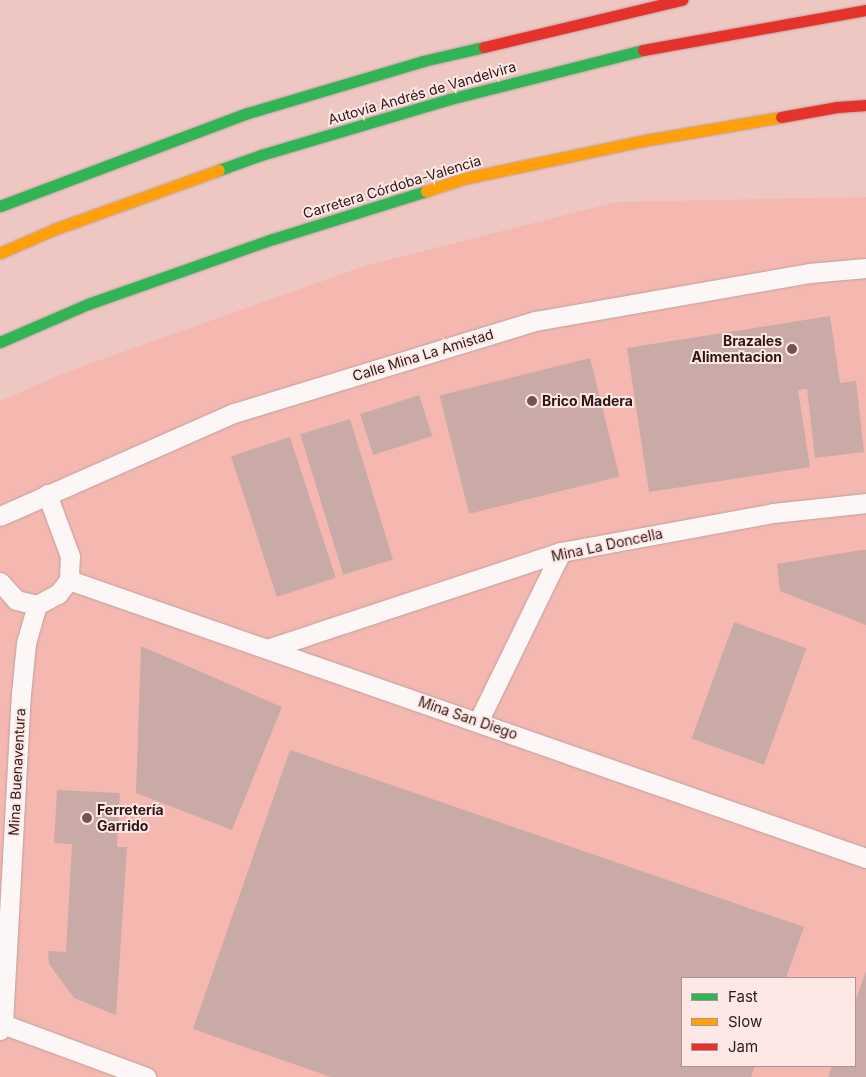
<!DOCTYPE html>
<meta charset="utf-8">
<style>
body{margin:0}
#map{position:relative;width:866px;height:1077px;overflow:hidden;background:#eec7c2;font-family:Inter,sans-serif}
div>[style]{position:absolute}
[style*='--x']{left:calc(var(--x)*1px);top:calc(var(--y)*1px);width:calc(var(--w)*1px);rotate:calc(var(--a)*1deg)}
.built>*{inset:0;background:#f4b8b1}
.building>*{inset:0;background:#caaaa7;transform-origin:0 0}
.roads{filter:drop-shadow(0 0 1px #bea09d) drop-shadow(0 0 1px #bea09d)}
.street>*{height:19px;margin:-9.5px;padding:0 9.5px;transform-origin:9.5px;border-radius:9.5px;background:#fcf7f6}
.fast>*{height:11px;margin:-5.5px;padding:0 5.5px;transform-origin:5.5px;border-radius:5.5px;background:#30b455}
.slow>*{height:11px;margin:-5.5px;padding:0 5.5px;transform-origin:5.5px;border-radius:5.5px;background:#ff9f0a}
.jam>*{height:11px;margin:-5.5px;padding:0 5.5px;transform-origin:5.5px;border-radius:5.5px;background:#e5322d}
.dots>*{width:14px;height:14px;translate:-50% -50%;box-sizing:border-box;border:2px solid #fee8e5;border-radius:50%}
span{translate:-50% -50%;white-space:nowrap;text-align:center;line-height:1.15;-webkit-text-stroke:4px #fee8e5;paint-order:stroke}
.street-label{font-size:14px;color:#301715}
.poi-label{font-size:14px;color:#301715;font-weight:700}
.right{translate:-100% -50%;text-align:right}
.left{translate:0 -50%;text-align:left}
.legend{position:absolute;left:681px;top:977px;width:175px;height:90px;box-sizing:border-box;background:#fee8e5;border:1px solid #ac9492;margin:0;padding:6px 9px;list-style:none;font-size:15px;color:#301715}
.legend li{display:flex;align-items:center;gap:10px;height:25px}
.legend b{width:25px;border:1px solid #ac9492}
</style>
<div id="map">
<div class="built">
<div style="clip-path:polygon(evenodd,866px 197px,866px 1077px,0 1077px,0 401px,72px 370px,367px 265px,617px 202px,866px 197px,682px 978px,855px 978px,855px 1066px,682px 1066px,682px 978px)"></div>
</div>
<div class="building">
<div style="clip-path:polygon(830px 316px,840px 383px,856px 381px,864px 452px,815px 458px,807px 389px,798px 390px,810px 467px,649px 492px,627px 348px)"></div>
<div style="left:590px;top:358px;width:122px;height:155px;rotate:76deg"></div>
<div style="left:419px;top:395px;width:43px;height:62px;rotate:72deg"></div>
<div style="left:350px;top:419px;width:147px;height:52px;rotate:73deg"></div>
<div style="left:290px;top:437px;width:148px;height:62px;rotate:72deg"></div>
<div style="clip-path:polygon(861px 550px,866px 550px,866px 625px,780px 591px,777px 564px)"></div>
<div style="left:734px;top:622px;width:77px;height:124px;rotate:20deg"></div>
<div style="clip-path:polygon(141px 646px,282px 707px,232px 830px,136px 793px)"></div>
<div style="clip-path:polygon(290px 750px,804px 927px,786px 978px,682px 978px,682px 1066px,755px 1066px,751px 1077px,331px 1077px,193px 1029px)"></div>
<div style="clip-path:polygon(57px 790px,120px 793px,117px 847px,127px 847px,116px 1015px,74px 998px,49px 964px,48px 951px,66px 952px,72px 844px,54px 843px)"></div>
<div style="clip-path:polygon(866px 971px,866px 1077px,828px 1077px,832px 1066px,855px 1066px,855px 1002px)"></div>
</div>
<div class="roads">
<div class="street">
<div style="--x:0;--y:516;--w:256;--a:-23.8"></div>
<div style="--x:234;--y:413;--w:315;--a:-17"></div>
<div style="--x:535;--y:321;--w:278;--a:-9.9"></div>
<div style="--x:809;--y:273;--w:57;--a:-5"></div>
<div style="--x:69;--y:580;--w:844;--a:19.23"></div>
<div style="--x:0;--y:582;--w:24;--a:48"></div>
<div style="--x:16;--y:600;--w:22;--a:13"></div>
<div style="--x:37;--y:605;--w:24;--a:-28"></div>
<div style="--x:58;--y:594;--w:18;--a:-52"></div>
<div style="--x:69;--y:580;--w:24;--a:-88"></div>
<div style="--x:70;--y:556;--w:66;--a:-110.4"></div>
<div style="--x:270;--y:648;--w:306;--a:-18.3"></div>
<div style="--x:561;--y:552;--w:216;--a:-10.4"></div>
<div style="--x:773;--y:513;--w:94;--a:-6.1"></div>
<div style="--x:478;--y:722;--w:189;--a:-64"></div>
<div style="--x:0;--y:1023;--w:156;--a:20.3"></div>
<div style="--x:0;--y:1030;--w:7;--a:-63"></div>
<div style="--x:3;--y:1024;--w:330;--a:-86.9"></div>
<div style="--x:21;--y:694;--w:51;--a:-84.4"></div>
<div style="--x:26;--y:643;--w:40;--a:-74"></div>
</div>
<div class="fast">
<div style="--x:219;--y:170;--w:45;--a:-19.7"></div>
<div style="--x:261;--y:155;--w:197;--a:-16.5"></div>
<div style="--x:450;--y:99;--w:199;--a:-14.2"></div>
<div style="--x:0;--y:206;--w:265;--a:-20.6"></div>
<div style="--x:248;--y:113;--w:183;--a:-16.5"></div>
<div style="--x:423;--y:61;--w:63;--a:-12.9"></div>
<div style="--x:0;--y:342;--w:96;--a:-23.4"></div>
<div style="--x:88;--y:304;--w:196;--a:-19.4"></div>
<div style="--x:273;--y:239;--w:160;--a:-17.4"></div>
</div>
<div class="slow">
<div style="--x:426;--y:191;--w:42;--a:-18"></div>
<div style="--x:466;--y:178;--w:185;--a:-11.9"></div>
<div style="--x:647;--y:140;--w:136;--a:-9.7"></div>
<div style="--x:0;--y:253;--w:60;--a:-23.6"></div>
<div style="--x:55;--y:229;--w:174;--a:-19.8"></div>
</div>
<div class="jam">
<div style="--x:484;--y:47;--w:204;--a:-13.4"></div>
<div style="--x:643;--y:50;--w:227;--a:-10.2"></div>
<div style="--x:781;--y:117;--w:57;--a:-10.1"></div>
<div style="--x:837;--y:107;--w:29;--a:-4"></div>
</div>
</div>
<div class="dots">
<div style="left:792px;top:349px;background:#725552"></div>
<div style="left:532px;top:401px;background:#725552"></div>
<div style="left:87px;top:818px;background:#725552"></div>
</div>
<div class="street-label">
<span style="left:422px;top:93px;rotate:-16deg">Autovía Andrés de Vandelvira</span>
<span style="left:392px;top:187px;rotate:-17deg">Carretera Córdoba-Valencia</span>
<span style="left:423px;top:355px;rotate:-17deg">Calle Mina La Amistad</span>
<span style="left:607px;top:545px;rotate:-12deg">Mina La Doncella</span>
<span style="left:468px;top:718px;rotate:19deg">Mina San Diego</span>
<span style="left:17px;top:772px;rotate:-87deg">Mina Buenaventura</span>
</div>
<div class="poi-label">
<span class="right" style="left:782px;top:349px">Brazales<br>Alimentacion</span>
<span class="left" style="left:542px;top:401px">Brico Madera</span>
<span class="left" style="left:97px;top:818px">Ferretería<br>Garrido</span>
</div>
<ul class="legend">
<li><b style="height:6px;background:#30b455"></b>Fast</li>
<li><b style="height:6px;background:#ff9f0a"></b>Slow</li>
<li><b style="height:6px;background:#e5322d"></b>Jam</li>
</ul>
</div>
